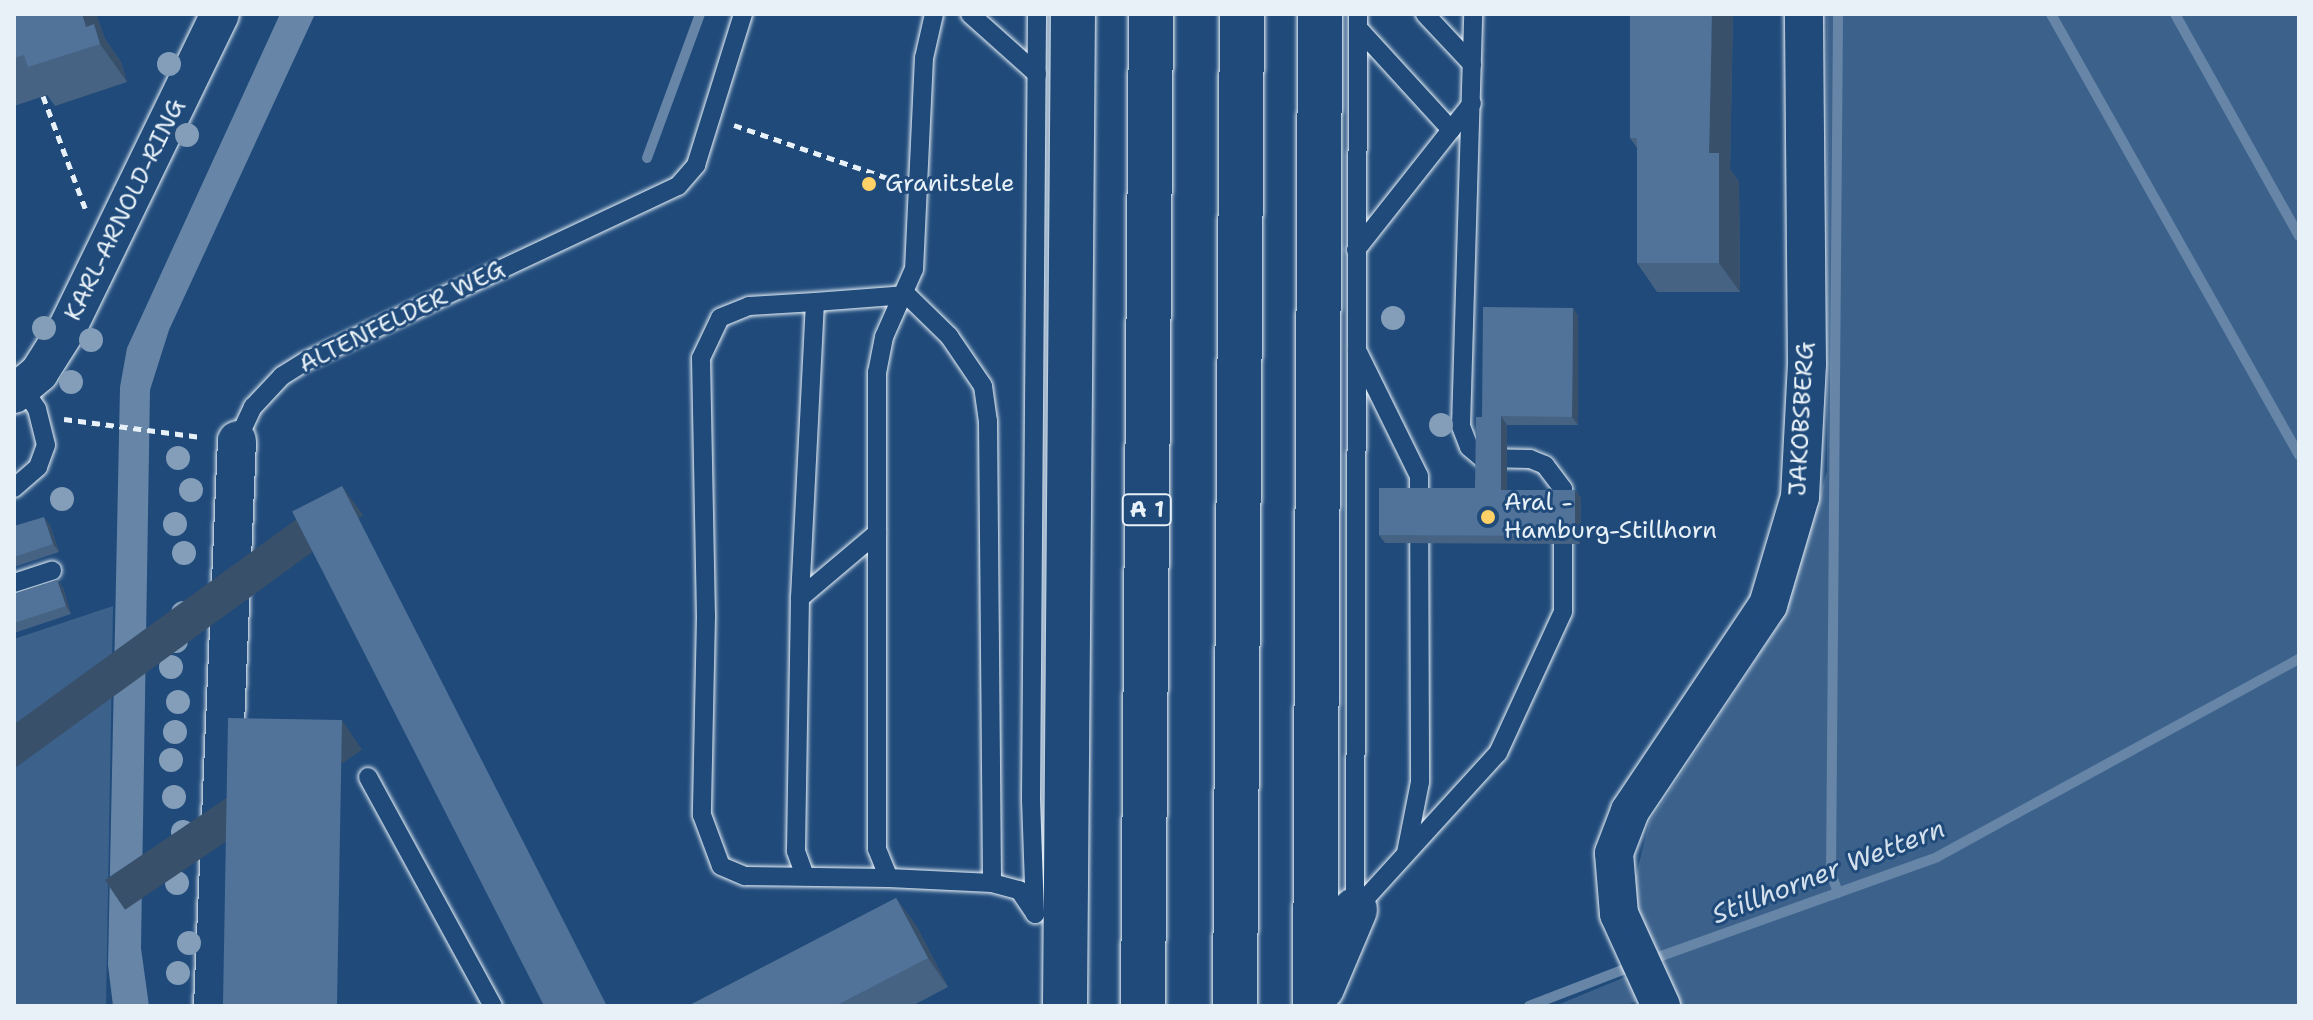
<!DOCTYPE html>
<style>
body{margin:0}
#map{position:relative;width:2313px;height:1020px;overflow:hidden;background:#1f4a7a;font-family:"Shantell Sans",sans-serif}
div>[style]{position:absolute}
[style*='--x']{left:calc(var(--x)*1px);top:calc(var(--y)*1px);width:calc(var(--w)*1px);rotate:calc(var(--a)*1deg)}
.green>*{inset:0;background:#3c628c}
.water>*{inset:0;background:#6685a7}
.stream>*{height:10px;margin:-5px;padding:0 5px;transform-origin:5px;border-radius:5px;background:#6685a7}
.path>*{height:5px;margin-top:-2.5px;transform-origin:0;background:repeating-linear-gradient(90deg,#e8f1f8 0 8px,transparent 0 14px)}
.roads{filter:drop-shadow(0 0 2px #e8f1f8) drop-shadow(0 0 2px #e8f1f8)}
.lane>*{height:18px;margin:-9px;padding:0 9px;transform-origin:9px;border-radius:9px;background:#1f4a7a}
.street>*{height:38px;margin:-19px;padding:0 19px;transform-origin:19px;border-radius:19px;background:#1f4a7a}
.highway>*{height:44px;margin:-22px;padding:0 22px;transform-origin:22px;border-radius:22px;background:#1f4a7a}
.trees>*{width:24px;height:24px;margin:-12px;border-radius:50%;background:#849eb9}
.wall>*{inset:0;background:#466384}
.shaded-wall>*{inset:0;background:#39506b;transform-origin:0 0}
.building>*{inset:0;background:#517399;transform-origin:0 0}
.dots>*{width:22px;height:22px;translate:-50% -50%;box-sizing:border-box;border:4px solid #1f4a7a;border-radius:50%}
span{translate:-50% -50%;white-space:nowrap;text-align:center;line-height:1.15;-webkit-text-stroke:6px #1f4a7a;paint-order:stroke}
.shield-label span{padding:2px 6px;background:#1f4a7a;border:2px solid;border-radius:6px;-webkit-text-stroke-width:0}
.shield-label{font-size:22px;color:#e8f1f8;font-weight:700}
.poi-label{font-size:24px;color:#e8f1f8}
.left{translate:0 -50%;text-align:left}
.street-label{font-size:24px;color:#e8f1f8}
.water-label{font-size:26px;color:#d4e1ec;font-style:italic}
.frame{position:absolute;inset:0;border:16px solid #e8f1f8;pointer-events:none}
</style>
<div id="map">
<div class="green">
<div style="clip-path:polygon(1827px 14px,2299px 14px,2299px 1006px,1681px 1006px,1645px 941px,1632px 892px,1649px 823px,1781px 622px,1827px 471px)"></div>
<div style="clip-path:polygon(113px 606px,106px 1006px,14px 1006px,14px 639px)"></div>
<div style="clip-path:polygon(1630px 975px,1642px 998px,1626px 1006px,1555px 1006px)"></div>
</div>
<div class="water">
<div style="clip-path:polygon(280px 14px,315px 14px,169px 330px,150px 390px,141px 948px,149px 1006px,113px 1006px,108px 965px,120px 387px,127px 348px)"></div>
</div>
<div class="stream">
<div style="--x:2051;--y:14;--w:506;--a:60.65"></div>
<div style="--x:2175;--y:14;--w:254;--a:60.8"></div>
<div style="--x:647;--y:158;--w:153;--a:-69.8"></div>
<div style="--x:1838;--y:893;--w:21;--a:-109"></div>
<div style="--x:1831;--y:873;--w:859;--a:-89.53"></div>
<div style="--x:1650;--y:960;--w:305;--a:-19.7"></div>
<div style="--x:1937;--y:857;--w:413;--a:-28.7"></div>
<div style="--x:1529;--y:1006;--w:114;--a:-21.1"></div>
</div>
<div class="path">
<div style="--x:43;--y:96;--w:120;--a:69.4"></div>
<div style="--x:734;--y:125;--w:169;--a:19"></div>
<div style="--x:64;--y:419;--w:138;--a:7.5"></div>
</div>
<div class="roads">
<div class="lane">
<div style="--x:934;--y:14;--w:45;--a:102.8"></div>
<div style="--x:924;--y:58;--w:211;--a:92.7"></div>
<div style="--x:914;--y:269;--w:74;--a:113.8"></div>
<div style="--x:884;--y:337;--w:36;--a:101"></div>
<div style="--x:877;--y:372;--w:477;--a:90"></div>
<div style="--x:877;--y:849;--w:31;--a:68"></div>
<div style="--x:889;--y:878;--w:103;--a:2.8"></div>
<div style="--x:992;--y:883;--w:28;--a:15"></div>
<div style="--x:1019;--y:890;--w:29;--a:56"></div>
<div style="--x:970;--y:14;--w:90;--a:41.8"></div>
<div style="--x:1425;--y:14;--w:69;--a:46.8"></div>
<div style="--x:1358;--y:28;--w:138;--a:47.6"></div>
<div style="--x:1356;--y:250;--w:187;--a:-51.7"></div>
<div style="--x:815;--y:302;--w:66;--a:176.5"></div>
<div style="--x:749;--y:306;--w:31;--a:158"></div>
<div style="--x:720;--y:318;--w:44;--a:115.4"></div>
<div style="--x:701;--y:358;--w:258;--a:88.9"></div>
<div style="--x:706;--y:616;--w:199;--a:91.2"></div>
<div style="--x:702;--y:815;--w:54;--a:69.6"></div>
<div style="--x:721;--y:866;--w:26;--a:23"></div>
<div style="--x:745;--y:876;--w:144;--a:0.8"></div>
<div style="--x:1357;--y:350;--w:140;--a:63.8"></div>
<div style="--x:1419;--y:476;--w:306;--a:89.8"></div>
<div style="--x:1420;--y:782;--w:72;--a:101.2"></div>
<div style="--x:237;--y:441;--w:38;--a:-65"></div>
<div style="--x:253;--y:407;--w:42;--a:-46.9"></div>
<div style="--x:282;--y:376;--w:28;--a:-32"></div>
<div style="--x:306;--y:361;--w:411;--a:-25.2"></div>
<div style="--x:678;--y:186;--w:28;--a:-49"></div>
<div style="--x:696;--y:165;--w:158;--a:-72.7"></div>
<div style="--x:14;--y:488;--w:32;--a:-41"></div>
<div style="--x:38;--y:467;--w:23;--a:-70"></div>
<div style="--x:46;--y:445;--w:37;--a:-104"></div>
<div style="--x:37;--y:409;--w:25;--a:-124"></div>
<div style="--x:14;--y:583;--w:40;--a:-18"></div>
<div style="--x:800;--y:598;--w:101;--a:-40.2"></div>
<div style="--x:368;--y:777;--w:261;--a:61.4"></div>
<div style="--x:805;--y:876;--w:27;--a:-110"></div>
<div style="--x:796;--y:851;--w:253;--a:-89.1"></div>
<div style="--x:800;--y:598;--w:296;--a:-87.1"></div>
<div style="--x:815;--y:302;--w:92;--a:-4.4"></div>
<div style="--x:907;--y:295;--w:59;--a:44.3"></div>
<div style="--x:949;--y:336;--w:60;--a:55.8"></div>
<div style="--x:983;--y:386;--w:35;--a:82"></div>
<div style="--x:988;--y:421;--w:462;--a:89.5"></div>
<div style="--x:1355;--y:910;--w:212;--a:-47.7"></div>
<div style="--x:1498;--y:753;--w:155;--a:-65.3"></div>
<div style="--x:1563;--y:612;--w:123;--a:-90"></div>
<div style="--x:1563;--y:489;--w:30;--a:-127"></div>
<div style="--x:1545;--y:465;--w:16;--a:-158"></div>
<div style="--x:1530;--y:459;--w:48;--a:-178.8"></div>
<div style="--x:1482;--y:458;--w:17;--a:-140"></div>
<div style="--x:1469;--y:447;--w:22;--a:-111"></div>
<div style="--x:1461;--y:426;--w:412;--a:-88.3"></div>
<div style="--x:1355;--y:910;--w:896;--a:-89.81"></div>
<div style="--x:1035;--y:914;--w:116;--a:-92"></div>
<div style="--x:1031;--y:798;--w:784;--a:-89.56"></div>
</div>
<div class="street">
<div style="--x:14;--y:394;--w:33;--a:-40"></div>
<div style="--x:39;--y:373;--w:54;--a:-57.8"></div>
<div style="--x:68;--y:327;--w:348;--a:-64.1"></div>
<div style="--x:213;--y:1006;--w:566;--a:-87.57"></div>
<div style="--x:1661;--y:1006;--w:101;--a:-114.5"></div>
<div style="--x:1619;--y:914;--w:61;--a:-94.7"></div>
<div style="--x:1614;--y:853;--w:45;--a:-69.1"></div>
<div style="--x:1630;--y:811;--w:248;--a:-56.2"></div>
<div style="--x:1768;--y:605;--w:113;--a:-73.5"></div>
<div style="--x:1800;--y:497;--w:132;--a:-87"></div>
<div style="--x:1807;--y:365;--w:351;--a:-90.5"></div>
</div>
<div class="highway">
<div style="--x:1322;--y:988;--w:85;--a:-67.1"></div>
<div style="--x:1065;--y:1006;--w:992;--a:-89.54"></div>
<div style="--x:1143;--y:1006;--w:992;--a:-89.54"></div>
<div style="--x:1235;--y:1006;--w:992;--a:-89.6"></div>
<div style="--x:1315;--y:1006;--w:992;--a:-89.71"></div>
</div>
</div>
<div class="trees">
<div style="left:169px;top:64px"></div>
<div style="left:187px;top:135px"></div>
<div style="left:1393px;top:318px"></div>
<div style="left:44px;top:328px"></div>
<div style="left:91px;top:340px"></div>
<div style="left:71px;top:382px"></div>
<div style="left:1441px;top:425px"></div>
<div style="left:178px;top:458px"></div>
<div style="left:191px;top:490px"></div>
<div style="left:62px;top:499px"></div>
<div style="left:175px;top:524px"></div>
<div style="left:184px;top:553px"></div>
<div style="left:183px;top:613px"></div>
<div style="left:176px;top:641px"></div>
<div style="left:171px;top:667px"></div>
<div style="left:178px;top:702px"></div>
<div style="left:175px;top:732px"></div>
<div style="left:171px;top:760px"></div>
<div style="left:174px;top:797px"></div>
<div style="left:183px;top:832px"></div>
<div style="left:177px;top:883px"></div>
<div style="left:189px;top:943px"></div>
<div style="left:178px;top:973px"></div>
</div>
<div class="wall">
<div style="clip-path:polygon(14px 14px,96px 14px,105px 39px,121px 62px,127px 82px,55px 106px,47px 95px,14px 106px)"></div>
<div style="clip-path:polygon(1733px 14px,1730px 169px,1739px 182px,1740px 292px,1657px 292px,1637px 263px,1637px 148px,1630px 138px)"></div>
<div style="clip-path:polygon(1573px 308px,1578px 316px,1578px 425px,1507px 425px,1507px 490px,1575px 490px,1581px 498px,1580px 544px,1385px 543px,1379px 535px,1475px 488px,1482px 417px)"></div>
<div style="clip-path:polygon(50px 525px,59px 552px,14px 567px,14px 526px)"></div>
<div style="clip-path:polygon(57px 580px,63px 588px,71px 614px,14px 633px,14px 594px)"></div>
<div style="clip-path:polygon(896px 898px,917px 927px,948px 987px,912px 1006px,688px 1006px)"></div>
</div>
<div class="shaded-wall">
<div style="clip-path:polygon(82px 14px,96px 14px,105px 39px,121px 62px,127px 82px,100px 44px,86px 27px)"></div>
<div style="clip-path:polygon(1712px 14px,1733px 14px,1730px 169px,1739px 182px,1740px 292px,1719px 263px,1709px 153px)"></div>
<div style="clip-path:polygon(1573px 308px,1578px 316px,1578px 425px,1572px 417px)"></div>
<div style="clip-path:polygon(1501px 416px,1507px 425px,1507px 498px,1501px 490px)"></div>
<div style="left:342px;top:486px;width:36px;height:586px;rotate:54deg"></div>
<div style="clip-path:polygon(1575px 490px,1581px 498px,1580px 544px,1575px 536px)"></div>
<div style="clip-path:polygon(44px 517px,50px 525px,59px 552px,53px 544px)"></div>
<div style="clip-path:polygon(57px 580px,63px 588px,71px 614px,66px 606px)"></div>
<div style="left:342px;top:720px;width:36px;height:286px;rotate:56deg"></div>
<div style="clip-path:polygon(896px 898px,917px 927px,948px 987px,928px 958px)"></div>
</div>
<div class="building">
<div style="clip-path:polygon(14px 14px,82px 14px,86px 27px,94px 24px,100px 44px,28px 67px,24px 55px,14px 58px)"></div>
<div style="clip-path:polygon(1630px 14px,1712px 14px,1709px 153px,1719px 153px,1719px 263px,1637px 263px,1637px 138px,1630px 138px)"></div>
<div style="clip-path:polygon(1483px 307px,1573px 308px,1572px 417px,1501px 416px,1501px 490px,1575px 490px,1575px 536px,1379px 535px,1379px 488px,1475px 488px,1476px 417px,1482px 417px)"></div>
<div style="left:342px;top:486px;width:586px;height:56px;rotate:63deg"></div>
<div style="clip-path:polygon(44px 517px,53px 544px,14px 557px,14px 526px)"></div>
<div style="clip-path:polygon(57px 580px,66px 606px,14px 623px,14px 594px)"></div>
<div style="left:228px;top:718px;width:114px;height:288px;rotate:1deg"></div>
<div style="clip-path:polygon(896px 898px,928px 958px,835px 1006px,688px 1006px)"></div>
</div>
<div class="dots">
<div style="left:869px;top:184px;background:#ffd166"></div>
<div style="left:1488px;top:517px;background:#ffd166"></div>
</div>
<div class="shield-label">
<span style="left:1147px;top:510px">A 1</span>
</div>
<div class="poi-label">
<span class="left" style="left:885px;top:184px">Granitstele</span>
<span class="left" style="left:1504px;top:517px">Aral -<br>Hamburg-Stillhorn</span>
</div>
<div class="street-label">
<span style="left:125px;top:210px;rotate:-64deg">KARL-ARNOLD-RING</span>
<span style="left:402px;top:317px;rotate:-26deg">ALTENFELDER WEG</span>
<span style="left:1802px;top:419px;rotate:-87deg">JAKOBSBERG</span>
</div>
<div class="water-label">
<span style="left:1828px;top:871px;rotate:-21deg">Stillhorner Wettern</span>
</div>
<div class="frame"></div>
</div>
